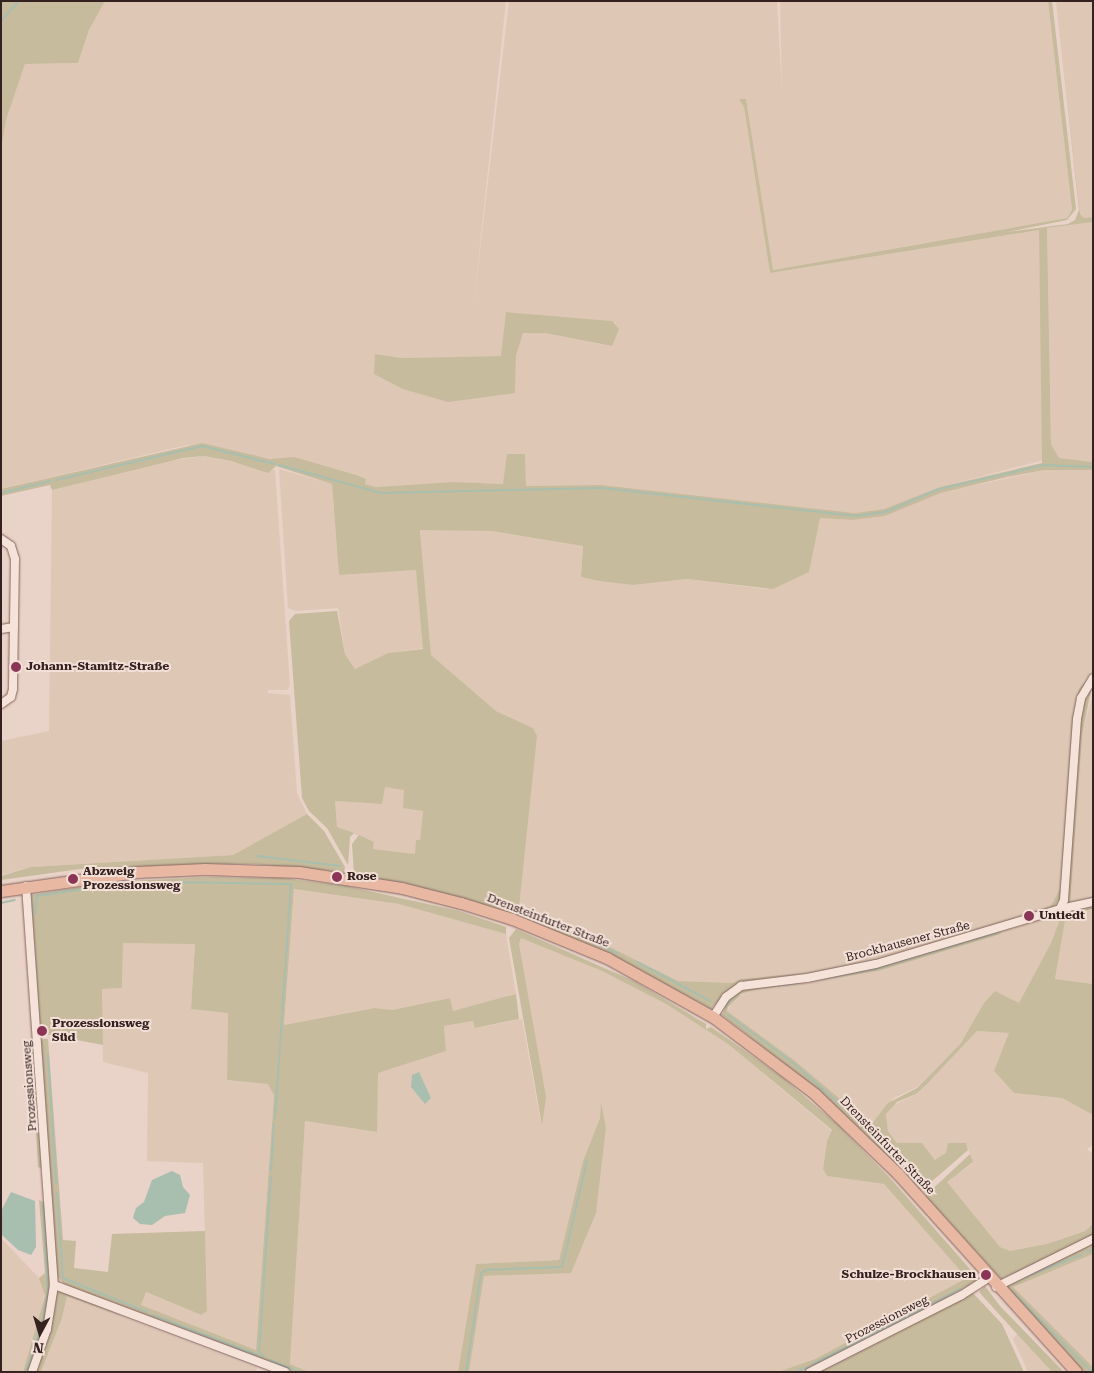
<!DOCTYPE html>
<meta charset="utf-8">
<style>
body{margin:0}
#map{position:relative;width:1094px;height:1373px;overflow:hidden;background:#e9d2c7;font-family:"Roboto Serif",serif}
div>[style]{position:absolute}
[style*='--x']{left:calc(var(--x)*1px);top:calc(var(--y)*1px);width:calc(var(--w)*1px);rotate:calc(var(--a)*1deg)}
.farmland>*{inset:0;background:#dec8b5}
.green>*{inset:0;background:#c6bb9c}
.water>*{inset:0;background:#a8beaf}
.stream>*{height:2px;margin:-1px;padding:0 1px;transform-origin:1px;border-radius:1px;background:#a8beaf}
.roads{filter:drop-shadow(0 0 1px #83645e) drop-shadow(0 0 1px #83645e)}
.street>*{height:8px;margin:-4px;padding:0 4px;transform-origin:4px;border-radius:4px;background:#f5e2d9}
.primary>*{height:11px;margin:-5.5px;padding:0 5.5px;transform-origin:5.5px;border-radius:5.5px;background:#e8b8a3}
.dots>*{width:14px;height:14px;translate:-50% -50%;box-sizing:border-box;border:2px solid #f2dfd6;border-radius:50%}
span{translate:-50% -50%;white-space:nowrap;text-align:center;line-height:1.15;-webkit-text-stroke:4px #f2dfd6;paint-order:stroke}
.poi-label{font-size:12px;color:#352220;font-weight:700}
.left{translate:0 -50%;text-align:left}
.right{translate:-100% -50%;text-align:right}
.street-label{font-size:12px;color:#352220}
.frame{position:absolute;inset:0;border:2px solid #352220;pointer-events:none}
.north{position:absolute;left:15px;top:1308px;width:50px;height:50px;-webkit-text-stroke:4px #f2dfd6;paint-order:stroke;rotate:186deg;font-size:14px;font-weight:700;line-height:20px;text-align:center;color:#352220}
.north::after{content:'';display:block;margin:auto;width:18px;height:22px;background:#352220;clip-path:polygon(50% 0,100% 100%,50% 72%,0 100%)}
</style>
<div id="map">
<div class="farmland">
<div style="clip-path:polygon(evenodd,105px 1px,506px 1px,473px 310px,509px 1px,777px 1px,782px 92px,780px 1px,1048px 1px,1072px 210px,1067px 218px,772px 270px,746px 99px,740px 99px,744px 107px,770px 273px,1039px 230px,1044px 460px,940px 487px,884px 509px,855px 513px,601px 485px,526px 486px,525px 454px,504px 484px,453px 482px,376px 487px,365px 484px,365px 479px,335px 469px,187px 445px,1px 489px,1px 150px,6px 120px,25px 64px,78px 63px,89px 30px,105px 1px,506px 312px,612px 321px,611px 346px,545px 333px,523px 333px,516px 356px,515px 393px,375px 354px,402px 358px,502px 356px,506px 312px)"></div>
<div style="clip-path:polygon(1056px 1px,1093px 1px,1093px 217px,1084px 218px,1080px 214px)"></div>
<div style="clip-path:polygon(1093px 222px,1093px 462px,1059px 458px,1051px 444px,1047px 228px)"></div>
<div style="clip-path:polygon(204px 456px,275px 470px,290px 686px,287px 690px,268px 690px,268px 693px,290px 695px,297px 793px,307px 814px,233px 855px,31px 867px,1px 875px,1px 741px,49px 731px,52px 490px,161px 462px)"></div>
<div style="clip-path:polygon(279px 469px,332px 484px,339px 575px,416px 570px,424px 648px,388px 653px,355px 669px,345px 654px,338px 608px,296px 611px,288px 608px)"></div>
<div style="clip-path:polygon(1044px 470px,1093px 470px,1093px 672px,1084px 680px,1072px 718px,1060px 889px,1050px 907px,876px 959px,806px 973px,741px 979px,734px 983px,678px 981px,572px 928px,519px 907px,533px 771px,533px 728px,496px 711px,431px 655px,420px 529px,492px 531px,583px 546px,581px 577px,599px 581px,633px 585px,687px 579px,766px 589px,809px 572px,819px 518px,853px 520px,885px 516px,941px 493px)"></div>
<div style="clip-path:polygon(1093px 692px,1093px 901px,1070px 906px,1082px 735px)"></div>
<div style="clip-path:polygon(384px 787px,404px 789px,423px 810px,420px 841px,415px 854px,373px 849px,374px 842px,337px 827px,335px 801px,382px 804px)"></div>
<div style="clip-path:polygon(294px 889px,399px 904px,506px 934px,516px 994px,453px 1012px,450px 998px,392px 1010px,375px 1008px,284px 1025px)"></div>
<div style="clip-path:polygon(1093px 909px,1093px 984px,1055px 979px,1066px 915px)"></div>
<div style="clip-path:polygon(1057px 913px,1059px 922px,1051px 943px,1019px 1004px,971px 1027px,961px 1043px,917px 1087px,894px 1098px,871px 1125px,794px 1060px,727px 1011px,735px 998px,750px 991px,776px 988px,984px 938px,1001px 934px,1000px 930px)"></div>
<div style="clip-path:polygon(521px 937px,602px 971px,666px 1004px,728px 1044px,832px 1131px,827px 1141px,823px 1169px,827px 1176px,884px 1184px,968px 1278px,815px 1359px,778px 1372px,469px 1372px,484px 1276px,571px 1272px,596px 1212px,606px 1128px,601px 1104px,600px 1118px,583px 1161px,559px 1260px,476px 1264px,458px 1372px,309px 1372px,290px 1364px,305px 1121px,377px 1132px,377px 1073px,446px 1051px,444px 1026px,473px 1021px,476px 1028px,522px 1019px,541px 1123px,519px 944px)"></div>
<div style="clip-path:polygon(123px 943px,195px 943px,191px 1009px,228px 1012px,227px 1080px,269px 1084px,274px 1094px,256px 1351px,141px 1305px,145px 1292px,201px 1315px,207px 1311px,203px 1163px,147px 1161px,148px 1073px,103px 1062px,102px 989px,122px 988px)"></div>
<div style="clip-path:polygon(977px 1031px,1010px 1033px,994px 1071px,1014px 1093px,1062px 1098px,1093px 1115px,1093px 1145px,1087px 1149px,1093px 1154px,1093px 1224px,1085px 1231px,1047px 1244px,1010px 1251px,1000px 1247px,946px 1182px,973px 1163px,966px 1143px,936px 1161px,922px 1143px,897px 1143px,888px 1131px,886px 1114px,892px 1106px,916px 1094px,928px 1083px)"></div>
<div style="clip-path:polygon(1px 1238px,39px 1278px,45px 1289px,39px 1327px,23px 1372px,1px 1372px)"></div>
<div style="clip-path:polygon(1093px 1254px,1093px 1367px,1012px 1287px)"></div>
<div style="clip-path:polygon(67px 1296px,231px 1358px,257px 1368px,256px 1372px,41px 1372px,62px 1318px)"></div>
<div style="clip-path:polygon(1017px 1334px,1052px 1372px,1028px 1372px,1013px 1339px)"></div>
</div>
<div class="green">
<div style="clip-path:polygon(1px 1px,105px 1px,89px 30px,78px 63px,25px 64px,6px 120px,1px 150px)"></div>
<div style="clip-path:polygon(1048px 1px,1052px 1px,1076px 209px,1067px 220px,1007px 232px,1068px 224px,1075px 220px,1079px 210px,1056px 1px,1080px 214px,1084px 218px,1093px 217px,1093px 222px,1047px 228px,1051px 444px,1059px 458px,1093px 462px,1093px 470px,1044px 470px,1007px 477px,941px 493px,885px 516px,853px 520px,820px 518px,809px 572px,773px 589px,687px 579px,633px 585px,599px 581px,581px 577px,583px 546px,492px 531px,420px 530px,431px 655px,496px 711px,533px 728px,537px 736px,519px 908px,572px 928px,678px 981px,733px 983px,741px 979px,806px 973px,876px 959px,1050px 907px,1060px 889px,1072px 718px,1079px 689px,1093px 672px,1082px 689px,1075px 718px,1064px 876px,1060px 899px,1052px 909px,876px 963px,741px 984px,731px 988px,711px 1009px,611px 955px,515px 915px,403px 884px,354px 874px,352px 844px,359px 835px,374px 842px,373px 849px,415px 854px,416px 840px,420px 840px,423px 811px,403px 808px,404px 790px,385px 787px,382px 804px,335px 801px,337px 827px,354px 833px,350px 837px,348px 865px,327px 828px,309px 811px,302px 798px,289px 621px,295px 614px,337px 611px,345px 654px,355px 669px,388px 653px,423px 649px,416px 570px,339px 575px,332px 484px,276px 466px,268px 473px,231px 461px,204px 456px,183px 458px,52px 490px,50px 485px,1px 496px,1px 489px,202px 443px,270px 459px,294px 457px,356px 475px,366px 479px,365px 484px,376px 487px,453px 482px,503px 484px,507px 454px,525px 454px,526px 486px,601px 485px,855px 513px,884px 509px,940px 487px,1042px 463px,1039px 230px,770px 273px,744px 107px,739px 99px,746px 99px,773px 270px,1067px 218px,1072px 210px)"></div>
<div style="clip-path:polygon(506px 312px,612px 321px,619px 329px,612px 346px,545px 333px,523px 333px,516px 356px,515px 393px,448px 402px,403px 389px,374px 374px,375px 354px,402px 358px,501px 356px)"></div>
<div style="clip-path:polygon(1093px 681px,1082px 735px,1070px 906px,1066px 904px,1074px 753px,1083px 699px)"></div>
<div style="clip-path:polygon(307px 814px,324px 831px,345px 867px,344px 872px,254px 864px,205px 864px,80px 869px,1px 880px,1px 876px,31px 867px,233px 855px)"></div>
<div style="clip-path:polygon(205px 877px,282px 878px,346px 886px,459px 911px,506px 927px,506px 934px,399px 904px,294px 889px,284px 1025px,375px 1008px,392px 1010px,450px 998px,453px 1011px,516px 994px,519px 1019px,475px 1028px,473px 1021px,444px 1026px,446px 1051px,378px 1073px,377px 1132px,305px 1121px,290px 1364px,309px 1372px,289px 1372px,65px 1285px,56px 1275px,40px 1041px,44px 1039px,48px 1039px,63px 1240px,76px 1241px,74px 1268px,108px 1272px,112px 1234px,205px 1231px,207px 1311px,201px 1315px,146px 1292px,141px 1305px,256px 1350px,274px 1095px,268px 1084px,227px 1080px,228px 1013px,191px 1009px,195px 944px,123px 943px,122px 988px,102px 989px,103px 1045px,40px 1033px,31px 895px,111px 882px)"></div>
<div style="clip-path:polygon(1093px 904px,1093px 909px,1066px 915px,1055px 979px,1093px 984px,1093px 1115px,1062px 1098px,1014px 1093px,994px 1071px,1009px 1033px,977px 1031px,928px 1083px,916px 1094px,897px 1102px,886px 1114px,888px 1131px,897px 1143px,922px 1143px,935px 1160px,946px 1153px,948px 1143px,966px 1143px,968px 1150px,923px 1189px,918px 1190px,903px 1167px,896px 1167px,818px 1090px,722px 1015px,728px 999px,741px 989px,807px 980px,1000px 930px,1001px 934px,878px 971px,750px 991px,741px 994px,728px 1007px,727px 1011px,794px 1060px,871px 1125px,888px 1103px,917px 1088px,961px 1043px,984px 1003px,995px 991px,1019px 1003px,1051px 943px,1059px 922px,1057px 913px)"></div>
<div style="clip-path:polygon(516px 929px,636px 982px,706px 1024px,706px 1029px,711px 1027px,782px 1077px,838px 1125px,890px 1178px,977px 1277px,977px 1281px,812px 1370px,778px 1372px,815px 1359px,967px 1278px,884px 1184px,827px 1176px,823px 1169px,827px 1141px,832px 1130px,728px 1044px,666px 1004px,602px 971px,521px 938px,519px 944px,546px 1097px,542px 1125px,509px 938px)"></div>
<div style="clip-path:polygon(31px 1047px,36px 1047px,44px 1170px,38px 1167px)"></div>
<div style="clip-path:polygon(601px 1102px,606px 1128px,596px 1213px,571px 1273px,484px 1276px,469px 1372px,458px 1372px,476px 1264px,559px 1260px,583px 1161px,600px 1118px)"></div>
<div style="clip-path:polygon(970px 1154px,973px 1162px,947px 1182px,1000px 1247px,1010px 1251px,1047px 1244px,1085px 1231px,1093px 1224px,1093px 1238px,1001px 1279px,925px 1196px)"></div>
<div style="clip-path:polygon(39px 1200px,45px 1203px,52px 1292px,45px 1328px,30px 1372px,23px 1372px,45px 1296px,39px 1278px,45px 1273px)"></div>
<div style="clip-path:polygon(1093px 1242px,1093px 1254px,1013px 1287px,1093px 1367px,1093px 1372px,1082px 1372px,1006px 1287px,1021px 1276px)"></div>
<div style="clip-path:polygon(985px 1286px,1000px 1306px,1064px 1372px,1052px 1372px,1017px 1334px,979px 1292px)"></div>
<div style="clip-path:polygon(61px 1290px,127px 1318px,67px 1296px,62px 1318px,41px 1372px,35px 1372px,57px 1293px)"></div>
<div style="clip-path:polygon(972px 1292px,1002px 1324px,1024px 1372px,815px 1372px)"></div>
</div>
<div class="water">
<div style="clip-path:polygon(419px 1072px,431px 1098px,425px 1104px,411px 1087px,412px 1075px)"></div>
<div style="clip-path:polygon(172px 1171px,180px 1175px,183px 1187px,190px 1195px,185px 1213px,165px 1216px,152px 1225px,140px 1224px,133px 1218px,136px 1208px,144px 1202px,152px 1180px)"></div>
<div style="clip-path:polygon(11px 1192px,35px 1201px,36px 1247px,31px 1255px,18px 1250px,1px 1234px,1px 1211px)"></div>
</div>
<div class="stream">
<div style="--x:1;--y:21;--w:27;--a:-48"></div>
<div style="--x:279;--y:465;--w:106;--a:15.4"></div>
<div style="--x:381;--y:493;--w:221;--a:-1.3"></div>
<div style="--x:602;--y:488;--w:256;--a:6.3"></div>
<div style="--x:856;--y:516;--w:29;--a:-8"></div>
<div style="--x:885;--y:512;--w:59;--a:-23.1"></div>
<div style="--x:939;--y:489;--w:108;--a:-12.9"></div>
<div style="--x:1044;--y:465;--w:49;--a:2.3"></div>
<div style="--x:56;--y:480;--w:150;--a:-13.1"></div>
<div style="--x:202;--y:446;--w:75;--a:13.9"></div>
<div style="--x:1;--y:493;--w:51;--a:-13.5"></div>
<div style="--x:257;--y:856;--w:84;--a:6.9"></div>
<div style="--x:1;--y:903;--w:14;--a:-12"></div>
<div style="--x:525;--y:912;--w:101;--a:24"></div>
<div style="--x:35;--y:914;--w:18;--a:-84"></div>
<div style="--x:37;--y:896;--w:67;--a:-8.6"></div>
<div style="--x:103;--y:886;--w:62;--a:-3.7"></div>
<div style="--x:165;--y:882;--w:126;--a:0.9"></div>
<div style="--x:291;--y:884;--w:235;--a:93.9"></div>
<div style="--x:637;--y:962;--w:83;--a:28.1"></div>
<div style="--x:820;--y:979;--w:56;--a:-10.3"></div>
<div style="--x:875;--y:969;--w:129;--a:-16.6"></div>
<div style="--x:773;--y:986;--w:25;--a:-7"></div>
<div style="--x:725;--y:1006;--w:15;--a:-48"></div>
<div style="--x:728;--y:1015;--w:81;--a:36.4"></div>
<div style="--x:793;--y:1063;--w:72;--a:41"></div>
<div style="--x:847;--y:1110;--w:76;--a:44.5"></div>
<div style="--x:48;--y:1055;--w:128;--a:86.4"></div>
<div style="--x:271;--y:1170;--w:46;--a:-86.3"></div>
<div style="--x:57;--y:1193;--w:85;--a:86"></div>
<div style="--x:63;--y:1278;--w:91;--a:22"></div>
<div style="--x:1087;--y:1252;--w:7;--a:-27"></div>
<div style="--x:1020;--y:1279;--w:66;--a:-21.5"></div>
<div style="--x:1012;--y:1291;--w:114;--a:45.4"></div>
<div style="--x:153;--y:1315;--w:112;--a:20.9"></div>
<div style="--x:42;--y:1325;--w:34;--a:-80"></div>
<div style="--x:48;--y:1292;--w:87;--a:-93.3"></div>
<div style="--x:264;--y:1358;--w:8;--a:-130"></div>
<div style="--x:259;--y:1352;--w:176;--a:-86.1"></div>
<div style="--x:270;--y:1360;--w:32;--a:22"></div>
<div style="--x:813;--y:1364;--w:165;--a:-27"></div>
<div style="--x:26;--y:1372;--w:42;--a:-72"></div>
<div style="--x:466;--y:1372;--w:100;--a:-81.4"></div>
<div style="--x:481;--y:1273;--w:6;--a:-31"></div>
<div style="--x:486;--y:1270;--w:76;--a:-2.3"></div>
<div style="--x:562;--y:1267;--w:110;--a:-76.8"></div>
<div style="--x:795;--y:1372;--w:14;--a:-21"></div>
</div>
<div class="roads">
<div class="street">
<div style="--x:1;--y:539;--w:12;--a:35"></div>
<div style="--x:11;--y:546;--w:14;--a:73"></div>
<div style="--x:15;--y:559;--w:130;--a:90.9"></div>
<div style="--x:13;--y:689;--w:8;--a:104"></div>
<div style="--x:11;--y:697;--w:12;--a:145"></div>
<div style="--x:1;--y:629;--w:13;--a:-9"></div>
<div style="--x:26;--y:886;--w:400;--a:86"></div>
<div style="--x:54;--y:1285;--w:45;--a:99"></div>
<div style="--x:47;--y:1329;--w:46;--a:109.2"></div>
<div style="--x:1060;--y:909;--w:10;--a:-66"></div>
<div style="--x:1064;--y:900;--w:181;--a:-85.9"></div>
<div style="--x:1077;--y:719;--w:21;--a:-79"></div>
<div style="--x:1081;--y:698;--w:23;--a:-59"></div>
<div style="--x:713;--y:1017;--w:24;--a:-57"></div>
<div style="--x:726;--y:997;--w:19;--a:-36"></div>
<div style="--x:741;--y:986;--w:66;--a:-6.9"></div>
<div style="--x:807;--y:978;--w:70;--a:-11.5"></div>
<div style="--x:876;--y:964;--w:192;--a:-16.6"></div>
<div style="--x:1060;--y:909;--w:34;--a:-12"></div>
<div style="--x:54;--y:1285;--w:247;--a:20.6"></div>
<div style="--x:996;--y:1287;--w:108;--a:-26.3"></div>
<div style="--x:810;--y:1372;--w:170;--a:-26.9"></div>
<div style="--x:962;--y:1295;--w:31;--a:-33"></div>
</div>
<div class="primary">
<div style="--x:1;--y:891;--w:137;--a:-8"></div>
<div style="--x:137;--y:872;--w:68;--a:-2.5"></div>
<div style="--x:205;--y:869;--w:94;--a:1.8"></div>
<div style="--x:299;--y:872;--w:104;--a:8.8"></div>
<div style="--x:402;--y:888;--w:61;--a:14.3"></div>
<div style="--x:461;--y:903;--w:53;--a:17.4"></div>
<div style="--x:512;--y:919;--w:103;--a:22.3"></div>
<div style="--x:607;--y:958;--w:121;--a:29.1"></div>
<div style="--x:713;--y:1017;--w:128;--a:37"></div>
<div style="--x:815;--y:1094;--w:115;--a:43.9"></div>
<div style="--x:898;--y:1174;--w:266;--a:48"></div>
</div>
</div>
<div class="dots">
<div style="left:16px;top:667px;background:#8b3556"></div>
<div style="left:337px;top:877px;background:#8b3556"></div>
<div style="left:73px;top:879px;background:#8b3556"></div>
<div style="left:1029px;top:916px;background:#8b3556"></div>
<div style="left:42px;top:1031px;background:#8b3556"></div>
<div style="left:986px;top:1275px;background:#8b3556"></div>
</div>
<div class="poi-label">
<span class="left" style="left:26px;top:667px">Johann-Stamitz-Straße</span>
<span class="left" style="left:83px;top:879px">Abzweig<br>Prozessionsweg</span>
<span class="left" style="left:347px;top:877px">Rose</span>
<span class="left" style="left:1039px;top:916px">Untiedt</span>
<span class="left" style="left:52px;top:1031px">Prozessionsweg<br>Süd</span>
<span class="right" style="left:976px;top:1275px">Schulze-Brockhausen</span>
</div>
<div class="street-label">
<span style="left:548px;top:921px;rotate:21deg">Drensteinfurter Straße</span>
<span style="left:908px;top:942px;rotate:-15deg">Brockhausener Straße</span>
<span style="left:30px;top:1086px;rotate:-94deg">Prozessionsweg</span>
<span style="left:887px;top:1146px;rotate:46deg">Drensteinfurter Straße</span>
<span style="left:887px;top:1320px;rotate:-27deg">Prozessionsweg</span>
</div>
<div class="frame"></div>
<div class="north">N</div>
</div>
